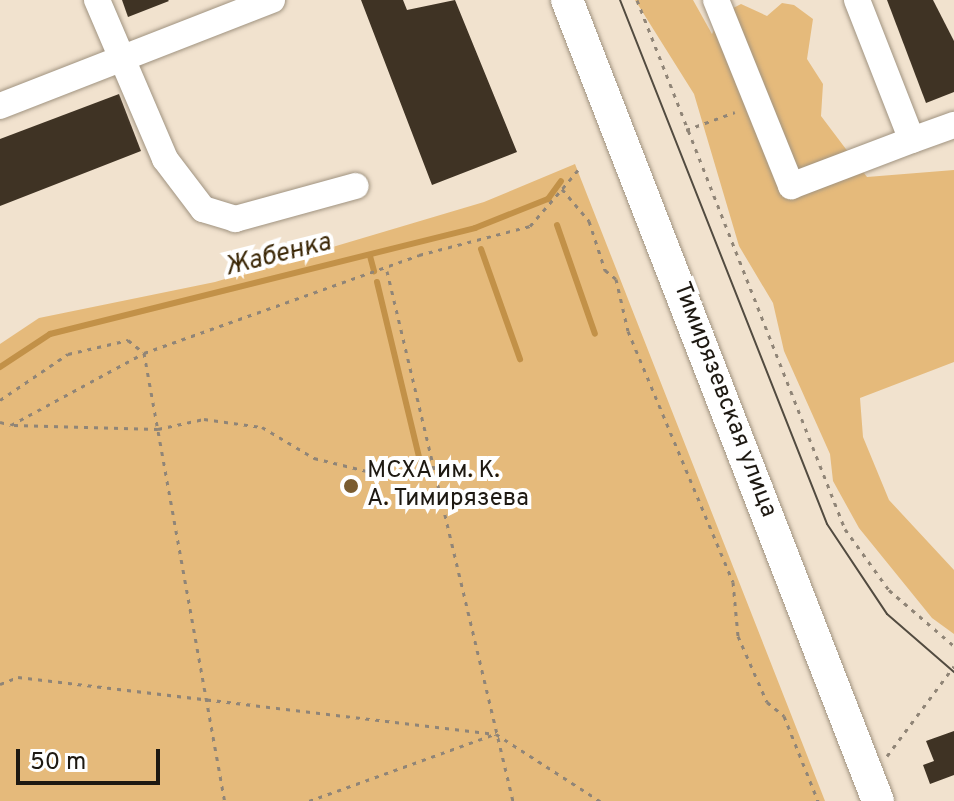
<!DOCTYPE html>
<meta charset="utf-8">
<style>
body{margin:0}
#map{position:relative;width:954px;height:801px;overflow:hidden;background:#f1e2ce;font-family:Overpass,sans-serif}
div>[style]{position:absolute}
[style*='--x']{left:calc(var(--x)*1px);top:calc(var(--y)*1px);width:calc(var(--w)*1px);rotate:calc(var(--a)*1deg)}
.green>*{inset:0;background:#e5ba7b}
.stream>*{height:6px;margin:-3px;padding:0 3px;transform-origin:3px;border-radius:3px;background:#c29148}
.building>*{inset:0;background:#3f3324}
.path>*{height:3px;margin-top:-1.5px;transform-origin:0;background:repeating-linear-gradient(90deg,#908577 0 4px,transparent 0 10px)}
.roads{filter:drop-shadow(0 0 2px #a09380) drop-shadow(0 0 2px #a09380)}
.minor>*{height:26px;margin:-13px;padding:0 13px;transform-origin:13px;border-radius:13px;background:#fff}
.major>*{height:32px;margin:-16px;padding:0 16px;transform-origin:16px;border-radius:16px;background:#fff}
.tram>*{height:2px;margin:-1px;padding:0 1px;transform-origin:1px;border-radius:1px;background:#524b40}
.dots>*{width:22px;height:22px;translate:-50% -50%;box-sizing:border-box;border:4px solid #fff;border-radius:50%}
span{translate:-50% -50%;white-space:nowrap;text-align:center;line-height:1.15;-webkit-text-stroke:8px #fff;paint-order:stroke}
.street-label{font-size:24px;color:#1e1912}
.poi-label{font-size:24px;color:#1e1912}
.left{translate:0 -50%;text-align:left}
.water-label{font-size:26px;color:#3b2706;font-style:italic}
.scale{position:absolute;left:16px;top:749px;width:144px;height:36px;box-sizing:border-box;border:4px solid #1e1912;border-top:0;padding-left:10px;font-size:24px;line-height:28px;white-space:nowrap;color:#1e1912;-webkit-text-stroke:6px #fff;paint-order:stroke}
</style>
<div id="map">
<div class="green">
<div style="clip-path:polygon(635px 0,693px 0,712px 34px,722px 14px,741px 4px,767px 16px,782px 3px,794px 5px,813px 19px,807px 59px,823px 84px,821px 116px,867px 177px,954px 170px,954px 362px,860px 398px,863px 437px,889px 500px,954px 570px,954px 634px,932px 618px,859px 528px,833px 481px,830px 454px,784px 351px,773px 303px,739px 246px,694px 94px)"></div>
<div style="clip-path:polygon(575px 164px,825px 801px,0 801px,0 344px,39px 318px,215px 282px,484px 202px)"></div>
</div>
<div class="stream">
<div style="--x:557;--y:225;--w:115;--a:70.8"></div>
<div style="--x:481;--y:249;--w:117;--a:70.5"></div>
<div style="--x:370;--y:256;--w:16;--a:75"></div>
<div style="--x:377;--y:282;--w:193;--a:76.5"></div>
<div style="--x:0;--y:367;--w:60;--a:-33.4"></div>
<div style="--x:50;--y:334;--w:438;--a:-14"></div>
<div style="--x:475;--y:228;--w:79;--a:-21.7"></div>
<div style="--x:548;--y:199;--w:22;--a:-54"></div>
</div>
<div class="building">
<div style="clip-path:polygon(122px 0,168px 0,169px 1px,128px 17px)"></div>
<div style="clip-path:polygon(361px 0,403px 0,407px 10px,455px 0,517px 152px,432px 185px)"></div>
<div style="clip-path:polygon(887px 0,933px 0,954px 41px,954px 92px,926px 103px)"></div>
<div style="clip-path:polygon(119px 94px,141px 151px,0 206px,0 139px)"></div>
<div style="clip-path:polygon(954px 731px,954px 775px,930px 784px,923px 765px,934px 761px,926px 741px)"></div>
</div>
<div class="path">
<div style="--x:637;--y:0;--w:568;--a:68.54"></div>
<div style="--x:845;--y:529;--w:75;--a:54.2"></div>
<div style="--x:889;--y:590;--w:86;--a:40.7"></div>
<div style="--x:686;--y:130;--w:52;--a:-20.2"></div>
<div style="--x:578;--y:170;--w:25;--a:130"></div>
<div style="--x:562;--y:189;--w:42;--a:49.8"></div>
<div style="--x:589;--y:221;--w:52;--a:71.9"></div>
<div style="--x:605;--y:270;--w:14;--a:39"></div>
<div style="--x:616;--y:279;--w:53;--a:77"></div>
<div style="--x:628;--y:331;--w:272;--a:67.3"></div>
<div style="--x:733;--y:582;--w:54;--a:84.7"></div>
<div style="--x:738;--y:636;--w:72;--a:66.3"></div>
<div style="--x:767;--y:702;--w:22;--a:39"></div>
<div style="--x:784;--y:716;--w:92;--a:68.2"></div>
<div style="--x:387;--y:271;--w:545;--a:76.63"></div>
<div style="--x:0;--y:400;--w:82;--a:-34.1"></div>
<div style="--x:68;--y:354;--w:62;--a:-13.1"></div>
<div style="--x:128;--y:340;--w:21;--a:39"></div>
<div style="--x:144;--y:353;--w:455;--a:79.8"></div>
<div style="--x:0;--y:422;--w:11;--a:15"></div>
<div style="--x:11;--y:425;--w:151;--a:-28.4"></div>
<div style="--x:144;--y:353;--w:292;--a:-19.6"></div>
<div style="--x:419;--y:255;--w:115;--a:-14.6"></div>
<div style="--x:530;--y:226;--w:49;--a:-49.1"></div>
<div style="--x:14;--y:425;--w:144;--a:1.6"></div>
<div style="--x:158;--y:429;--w:47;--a:-12.3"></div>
<div style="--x:204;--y:419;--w:59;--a:7.9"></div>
<div style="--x:262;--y:427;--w:61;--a:30.8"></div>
<div style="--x:314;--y:458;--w:71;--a:13.8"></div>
<div style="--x:383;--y:475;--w:51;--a:-2.2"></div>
<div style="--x:0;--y:684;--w:19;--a:-21"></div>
<div style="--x:18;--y:677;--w:481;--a:6.8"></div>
<div style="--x:496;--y:734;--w:124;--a:32.8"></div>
<div style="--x:887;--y:756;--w:112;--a:-53.3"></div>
<div style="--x:309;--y:801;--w:195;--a:-19.8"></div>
</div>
<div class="roads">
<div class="minor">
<div style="--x:97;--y:0;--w:173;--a:66.8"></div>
<div style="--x:165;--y:159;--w:63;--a:52.8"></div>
<div style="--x:203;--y:209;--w:34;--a:17"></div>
<div style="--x:235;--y:219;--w:125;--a:-15.3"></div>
<div style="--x:716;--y:0;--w:201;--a:68"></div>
<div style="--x:791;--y:186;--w:129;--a:-20.8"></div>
<div style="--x:857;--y:0;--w:150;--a:68.6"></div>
<div style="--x:912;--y:140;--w:45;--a:-19.7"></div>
<div style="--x:0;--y:106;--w:292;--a:-21.3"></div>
</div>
<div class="major">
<div style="--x:567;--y:0;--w:859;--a:68.78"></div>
</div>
</div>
<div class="tram">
<div style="--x:620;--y:0;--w:563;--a:68.44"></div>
<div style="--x:827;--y:524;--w:108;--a:56.3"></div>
<div style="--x:887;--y:614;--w:89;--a:40.9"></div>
</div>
<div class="dots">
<div style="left:351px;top:486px;background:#7a5c30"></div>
</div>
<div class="street-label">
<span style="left:724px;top:400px;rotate:69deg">Тимирязевская улица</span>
</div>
<div class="poi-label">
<span class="left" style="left:367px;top:486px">МСХА им. К.<br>А. Тимирязева</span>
</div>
<div class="water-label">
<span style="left:278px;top:256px;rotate:-14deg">Жабенка</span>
</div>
<div class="scale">50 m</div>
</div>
